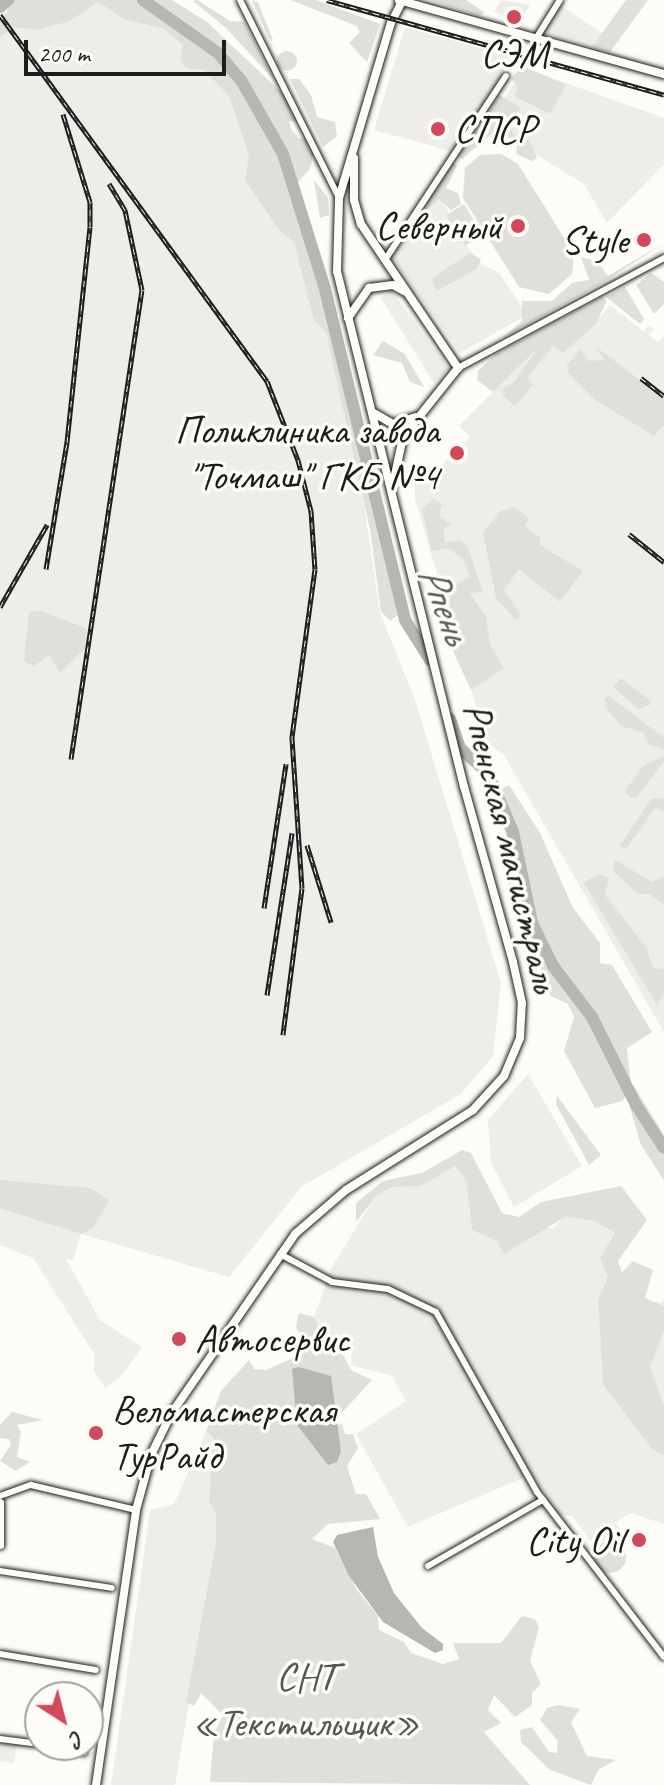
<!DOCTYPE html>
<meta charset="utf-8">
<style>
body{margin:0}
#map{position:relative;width:664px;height:1785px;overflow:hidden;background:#fdfcf7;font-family:Caveat,sans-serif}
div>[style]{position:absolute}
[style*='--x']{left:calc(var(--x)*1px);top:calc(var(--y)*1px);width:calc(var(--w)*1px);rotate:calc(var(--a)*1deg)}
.built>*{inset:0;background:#eeede9}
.green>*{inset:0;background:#e0dfdb;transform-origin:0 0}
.round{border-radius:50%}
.water>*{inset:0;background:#b7b6b2}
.river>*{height:12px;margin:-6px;padding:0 6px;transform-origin:6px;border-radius:6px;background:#b7b6b2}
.roads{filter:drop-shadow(0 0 2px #1c1c1c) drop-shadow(0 0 2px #1c1c1c)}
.minor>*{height:6px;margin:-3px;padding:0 3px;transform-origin:3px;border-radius:3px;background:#fdfcf7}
.tertiary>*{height:7px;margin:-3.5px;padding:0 3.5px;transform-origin:3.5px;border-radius:3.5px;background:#fdfcf7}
.secondary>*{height:8px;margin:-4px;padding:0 4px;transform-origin:4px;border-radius:4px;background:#fdfcf7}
.primary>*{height:9px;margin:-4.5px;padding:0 4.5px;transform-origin:4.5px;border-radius:4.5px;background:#fdfcf7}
.rail>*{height:5px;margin-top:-2.5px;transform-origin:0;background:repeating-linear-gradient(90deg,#fdfcf7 0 6px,#1c1c1c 0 12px);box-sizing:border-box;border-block:2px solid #1c1c1c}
.dots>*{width:22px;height:22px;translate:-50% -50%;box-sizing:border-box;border:4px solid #fdfcf7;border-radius:50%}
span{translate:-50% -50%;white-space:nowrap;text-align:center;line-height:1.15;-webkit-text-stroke:7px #fdfcf7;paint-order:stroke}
.poi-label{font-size:40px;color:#1c1c1c}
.left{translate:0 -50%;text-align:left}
.right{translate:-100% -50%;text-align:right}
.street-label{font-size:40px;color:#1c1c1c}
.park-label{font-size:40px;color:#575655}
.water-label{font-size:42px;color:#5a5a58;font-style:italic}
.north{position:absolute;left:24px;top:1681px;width:80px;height:80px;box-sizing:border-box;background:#fdfcf7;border:2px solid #a3a29f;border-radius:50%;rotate:144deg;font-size:22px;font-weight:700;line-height:32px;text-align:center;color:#1c1c1c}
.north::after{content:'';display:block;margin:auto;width:28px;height:36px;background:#d1495b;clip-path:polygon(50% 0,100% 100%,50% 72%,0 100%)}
.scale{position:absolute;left:24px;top:40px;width:202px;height:36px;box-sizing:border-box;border:4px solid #1c1c1c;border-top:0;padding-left:10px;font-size:24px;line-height:28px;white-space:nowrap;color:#1c1c1c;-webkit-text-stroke:6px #fdfcf7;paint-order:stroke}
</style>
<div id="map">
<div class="built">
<div style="clip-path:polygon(23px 0,122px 0,171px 23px,239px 85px,292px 205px,356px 449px,380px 613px,415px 700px,501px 983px,493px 1056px,461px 1094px,301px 1187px,229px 1277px,81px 1234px,73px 1260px,66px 1259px,100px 1320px,142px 1347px,121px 1377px,105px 1388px,94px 1371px,95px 1355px,33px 1258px,0 1245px,0 13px)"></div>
<div style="clip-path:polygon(502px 0,530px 5px,517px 26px,494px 11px)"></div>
<div style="clip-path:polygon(560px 5px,602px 33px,592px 47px,543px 33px)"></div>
<div style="clip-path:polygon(405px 27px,513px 57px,454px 152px,374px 130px)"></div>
<div style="clip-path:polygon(524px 68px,664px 118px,664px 164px,607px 223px,584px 184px,487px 125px)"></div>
<div style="clip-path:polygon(437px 192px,466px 245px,481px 264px,499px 273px,527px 315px,460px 353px,392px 257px)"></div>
<div style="clip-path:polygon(391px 290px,449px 369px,434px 383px,381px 298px)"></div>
<div style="clip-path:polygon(610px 305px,643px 331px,649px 325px,654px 329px,649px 335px,658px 342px,664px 335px,664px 1032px,504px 755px,487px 743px,415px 499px,415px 472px,425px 462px,436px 471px,470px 437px,459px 426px,538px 347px,601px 316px)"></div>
<div style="clip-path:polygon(528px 1074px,582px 1166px,514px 1207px,491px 1162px,488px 1120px)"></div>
<div style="clip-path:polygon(455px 1165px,466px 1180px,472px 1230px,553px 1228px,565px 1216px,594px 1221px,616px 1234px,600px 1258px,608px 1277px,598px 1300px,603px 1385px,653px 1450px,664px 1456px,664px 1524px,631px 1513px,616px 1522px,620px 1530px,595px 1547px,572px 1516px,560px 1515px,535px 1479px,523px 1478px,408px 1527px,356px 1434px,406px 1401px,392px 1376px,351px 1365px,352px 1346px,326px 1342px,314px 1317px,332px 1267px,376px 1195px,392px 1187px,421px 1186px)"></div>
<div style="clip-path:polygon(664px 1297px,664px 1411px,625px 1395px,654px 1302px,662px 1303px)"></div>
<div style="clip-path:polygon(206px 1432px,213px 1437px,209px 1502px,216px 1513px,216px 1543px,175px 1785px,111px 1785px,150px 1510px,174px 1504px)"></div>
<div style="clip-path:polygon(0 1736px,18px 1739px,14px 1763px,0 1761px)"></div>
</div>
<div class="green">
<div style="clip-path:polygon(0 0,172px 0,207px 22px,285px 96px,301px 122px,289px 121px,291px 129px,299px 139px,308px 137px,315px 151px,309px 170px,292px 189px,323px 295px,400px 613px,390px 621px,381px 611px,370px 529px,326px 333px,314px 320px,294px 242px,279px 230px,245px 180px,249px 155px,229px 96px,204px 70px,186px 68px,180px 60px,183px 45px,163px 28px,126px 20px,98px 2px,70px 21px,37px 30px,15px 27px,0 37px,0 21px,9px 10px)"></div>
<div style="clip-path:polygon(197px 0,230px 21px,244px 22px,275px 81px,226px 28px,193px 1px)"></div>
<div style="clip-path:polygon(252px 0,258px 2px,273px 40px,269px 39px)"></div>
<div style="clip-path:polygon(291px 0,316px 0,380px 24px,367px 62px,349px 43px,360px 32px,357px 26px)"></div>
<div style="clip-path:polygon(430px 0,466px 0,484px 12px,480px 16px)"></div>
<div style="clip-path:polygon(626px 0,648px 0,610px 52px,592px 47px)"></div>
<div class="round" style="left:277px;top:51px;width:20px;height:20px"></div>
<div style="clip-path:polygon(523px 66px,566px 85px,550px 114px,514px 96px,518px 87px,511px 78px)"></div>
<div style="clip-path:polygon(290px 79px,299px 79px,311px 95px,317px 117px,335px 122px,337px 136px,323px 147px)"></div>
<div style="clip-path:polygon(499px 95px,521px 108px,511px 120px,513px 134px,530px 141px,537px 158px,532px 161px,516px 154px,517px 144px,507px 135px,494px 132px,462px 159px,458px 155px)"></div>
<div style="clip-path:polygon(501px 154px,518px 164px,574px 254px,572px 274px,549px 294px,519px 287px,463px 198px,465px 168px,480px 155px)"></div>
<div style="clip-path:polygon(453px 163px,457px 166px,446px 188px,458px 193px,461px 204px,451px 210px,439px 199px,427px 210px,423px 207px)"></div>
<div style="clip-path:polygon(314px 180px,328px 198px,329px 215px,320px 218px)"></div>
<div style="left:464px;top:204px;width:36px;height:21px;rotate:58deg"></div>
<div style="clip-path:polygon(664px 243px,606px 281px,502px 338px,522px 321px,522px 301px,552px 301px,572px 283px,589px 280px,581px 257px,597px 261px,608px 276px)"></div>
<div style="clip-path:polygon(470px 253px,481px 259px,477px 269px,436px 291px,432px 278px)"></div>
<div style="clip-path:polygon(651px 273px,664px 282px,664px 304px,654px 314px,636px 285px)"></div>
<div style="clip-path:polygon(625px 287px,644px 319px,640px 324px,606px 297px)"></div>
<div style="clip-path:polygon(602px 297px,607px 301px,595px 325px,563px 353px,553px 346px,527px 378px,533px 385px,515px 406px,503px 396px,503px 388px,513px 383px,538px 348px,493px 392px,477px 380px,478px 371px,496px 354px)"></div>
<div style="clip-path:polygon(383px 341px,405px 354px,424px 387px,410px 382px,402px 363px,373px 355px)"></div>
<div style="clip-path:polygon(596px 347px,664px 398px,664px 425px,654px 436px,594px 399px,568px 373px,567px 365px,581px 349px,588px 361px,604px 360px)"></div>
<div style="clip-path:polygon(433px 499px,442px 504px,439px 515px,451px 525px,443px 530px,445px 542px,461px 540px,468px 548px,483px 592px,470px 593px,486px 617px,490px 645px,504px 668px,471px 690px,446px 636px,452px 586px,470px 577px,464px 560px,448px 548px,431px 551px,422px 509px)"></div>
<div style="clip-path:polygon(514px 507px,529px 518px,525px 526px,540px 538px,540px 545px,583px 571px,560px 602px,519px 569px,504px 590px,521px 616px,516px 620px,496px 598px,483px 532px,501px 511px)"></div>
<div style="clip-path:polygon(41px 611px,86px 628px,85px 648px,60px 673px,49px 655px,34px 666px,24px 662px,29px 612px)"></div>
<div style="clip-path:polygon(621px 678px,650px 700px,650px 705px,638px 709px,613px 687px)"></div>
<div style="clip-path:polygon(609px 696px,664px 738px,664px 750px,648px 744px,643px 732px,621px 726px,606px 708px,604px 698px)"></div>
<div style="clip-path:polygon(664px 756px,664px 761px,637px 797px,631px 798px,625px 791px,643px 766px)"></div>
<div style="clip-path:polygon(509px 785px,540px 833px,573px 908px,600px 943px,600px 963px,612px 965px,652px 1032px,627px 1048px,631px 1083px,623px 1101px,595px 1108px,564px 1051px,574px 1017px,568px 1004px,551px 996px,509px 886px,509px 843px,492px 794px)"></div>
<div style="clip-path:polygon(664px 798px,664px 812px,656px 807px,626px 849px,620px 846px,651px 799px)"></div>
<div style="clip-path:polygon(615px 860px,652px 882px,664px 877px,664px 905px,649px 894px,638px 894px,613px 871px)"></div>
<div style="clip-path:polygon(598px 874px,609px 878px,605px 895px,646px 947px,653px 968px,664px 969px,664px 993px,657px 1005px,584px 883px)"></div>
<div style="clip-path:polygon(634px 1086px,664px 1135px,664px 1180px,641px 1145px,630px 1108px)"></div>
<div style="clip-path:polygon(557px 1096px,601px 1155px,589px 1165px,556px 1104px)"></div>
<div style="clip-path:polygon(462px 1150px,471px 1153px,502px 1213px,519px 1217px,541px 1202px,621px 1186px,647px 1220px,618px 1261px,622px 1272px,633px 1261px,653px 1270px,645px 1298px,664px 1306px,664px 1331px,650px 1367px,664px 1405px,664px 1456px,653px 1450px,603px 1385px,598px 1300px,608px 1277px,600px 1258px,615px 1233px,594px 1221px,565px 1217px,504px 1254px,497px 1241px,472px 1230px,466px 1180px,455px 1166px,421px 1186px,392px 1187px,376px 1196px,356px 1222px,356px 1203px,383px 1181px,422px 1173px)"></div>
<div style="clip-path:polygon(0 1180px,90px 1188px,109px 1200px,93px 1228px,81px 1234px,0 1208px)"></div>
<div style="clip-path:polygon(299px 1313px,314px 1317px,326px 1342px,344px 1356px,351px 1370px,372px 1380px,338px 1417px,333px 1415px,331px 1383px,299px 1367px,294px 1379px,297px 1425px,341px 1451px,335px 1425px,342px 1424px,345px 1434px,353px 1434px,358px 1448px,347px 1466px,356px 1494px,366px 1494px,380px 1519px,328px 1524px,312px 1539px,335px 1548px,357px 1590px,378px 1616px,379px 1630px,404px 1642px,411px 1653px,443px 1664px,459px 1659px,453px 1643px,501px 1643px,522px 1616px,535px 1619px,539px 1627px,530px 1661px,541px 1684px,532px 1693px,532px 1705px,515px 1717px,494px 1695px,488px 1710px,501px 1723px,484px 1732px,530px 1785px,210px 1782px,214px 1734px,223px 1715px,201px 1693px,194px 1706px,186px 1702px,216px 1543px,216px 1513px,209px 1502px,213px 1437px,206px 1432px,221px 1391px,249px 1360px,254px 1369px,266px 1370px,293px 1358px,303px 1338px,296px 1328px)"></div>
<div style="clip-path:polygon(12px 1412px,43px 1420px,17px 1425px,21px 1432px,17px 1457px,30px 1462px,16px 1471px,0 1461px,11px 1445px,9px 1439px,0 1438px,0 1425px)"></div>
<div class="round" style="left:594px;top:1541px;width:32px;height:32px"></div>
<div style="clip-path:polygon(558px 1705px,580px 1709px,571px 1722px,587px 1756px,616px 1760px,599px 1769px,591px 1785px,550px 1770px,521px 1742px,520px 1730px,532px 1727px,549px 1752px,557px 1753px,558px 1741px,540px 1720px,547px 1708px)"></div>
</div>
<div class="water">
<div style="clip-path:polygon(299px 1367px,331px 1376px,341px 1451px,337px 1462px,328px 1465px,297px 1425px,292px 1369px)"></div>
<div style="clip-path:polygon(373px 1527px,378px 1557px,394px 1593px,422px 1628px,443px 1644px,443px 1650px,435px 1653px,383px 1622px,349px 1576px,333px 1542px,337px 1535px)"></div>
</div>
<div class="river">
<div style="--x:143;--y:0;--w:92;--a:35.2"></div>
<div style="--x:218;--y:53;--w:35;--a:50"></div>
<div style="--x:241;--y:80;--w:85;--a:60.4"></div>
<div style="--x:283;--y:154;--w:141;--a:72.7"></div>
<div style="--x:325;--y:289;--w:341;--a:76.4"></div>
<div style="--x:405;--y:620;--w:47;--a:58"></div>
<div style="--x:0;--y:7;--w:11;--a:-41"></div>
<div style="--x:450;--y:719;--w:31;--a:71"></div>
<div style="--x:460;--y:748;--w:38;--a:42"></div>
<div style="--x:488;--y:773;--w:64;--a:67"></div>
<div style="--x:513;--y:832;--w:93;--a:78.2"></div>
<div style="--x:532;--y:923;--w:48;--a:64"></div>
<div style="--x:553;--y:966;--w:64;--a:52.6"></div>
<div style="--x:592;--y:1017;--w:98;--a:63.4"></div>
<div style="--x:636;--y:1105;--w:51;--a:56.9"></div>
</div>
<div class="roads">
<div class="minor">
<div style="--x:240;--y:0;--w:219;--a:63.4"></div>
<div style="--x:535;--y:40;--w:47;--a:-58"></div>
<div style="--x:385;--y:260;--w:220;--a:-56.7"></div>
<div style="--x:458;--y:368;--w:234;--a:-28.1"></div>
<div style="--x:280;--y:1254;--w:59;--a:28.3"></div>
<div style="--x:332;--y:1282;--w:56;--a:7.1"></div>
<div style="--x:388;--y:1289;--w:53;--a:25.6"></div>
<div style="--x:436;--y:1312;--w:206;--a:60.7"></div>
<div style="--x:537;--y:1492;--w:208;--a:52.4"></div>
<div style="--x:0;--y:1496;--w:33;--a:-20"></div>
<div style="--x:31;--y:1485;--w:108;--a:13.4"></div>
<div style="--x:428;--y:1566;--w:133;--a:-29.9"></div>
<div style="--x:0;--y:1571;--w:113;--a:8.6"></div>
<div style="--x:0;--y:1654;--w:97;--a:9.5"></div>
<div style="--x:0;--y:1739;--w:40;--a:7.1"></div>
<div style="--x:50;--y:1745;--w:35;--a:12"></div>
</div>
<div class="tertiary">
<div style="--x:0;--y:1502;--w:43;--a:90"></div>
</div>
<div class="secondary">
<div style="--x:354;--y:158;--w:42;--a:90"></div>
<div style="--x:354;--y:200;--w:25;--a:74"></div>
<div style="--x:361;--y:224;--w:174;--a:56"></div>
<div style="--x:458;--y:368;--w:88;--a:128.6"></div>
<div style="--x:403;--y:437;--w:48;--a:102"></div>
<div style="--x:348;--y:318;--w:37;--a:-55"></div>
<div style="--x:369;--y:288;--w:24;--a:-7"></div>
<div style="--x:393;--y:285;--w:13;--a:29"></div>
<div style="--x:372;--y:412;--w:24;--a:30"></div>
<div style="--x:393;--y:424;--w:24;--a:-17"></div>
<div style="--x:96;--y:1785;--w:278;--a:-81.7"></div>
<div style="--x:136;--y:1510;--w:57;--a:-74.7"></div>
<div style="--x:151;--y:1455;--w:46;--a:-64"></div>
<div style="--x:171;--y:1414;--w:219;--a:-55.4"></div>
<div style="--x:295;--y:1234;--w:67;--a:-40.8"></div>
<div style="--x:346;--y:1190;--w:150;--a:-32.2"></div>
<div style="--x:473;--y:1110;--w:46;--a:-47.6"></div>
<div style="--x:504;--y:1076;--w:41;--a:-67.2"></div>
<div style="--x:520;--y:1038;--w:35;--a:-87"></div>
<div style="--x:522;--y:1003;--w:42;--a:-102.4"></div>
<div style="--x:513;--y:962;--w:182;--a:-105.6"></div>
<div style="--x:464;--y:787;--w:531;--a:-103.83"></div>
<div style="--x:337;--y:271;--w:73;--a:-88.4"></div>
<div style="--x:339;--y:198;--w:183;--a:-73.5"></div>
<div style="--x:391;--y:23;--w:25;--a:-63"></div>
<div style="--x:402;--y:1;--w:272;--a:15.6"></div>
</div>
<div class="primary">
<div style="--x:399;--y:0;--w:4;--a:0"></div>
</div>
</div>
<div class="rail">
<div style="--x:327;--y:0;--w:350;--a:15.7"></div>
<div style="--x:0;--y:15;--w:453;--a:53.9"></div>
<div style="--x:267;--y:381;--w:85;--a:68.6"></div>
<div style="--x:298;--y:460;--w:53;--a:75.7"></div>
<div style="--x:311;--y:511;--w:58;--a:86.1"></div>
<div style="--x:315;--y:569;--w:171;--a:97.8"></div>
<div style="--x:292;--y:738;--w:150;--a:86.2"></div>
<div style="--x:302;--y:888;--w:148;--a:97.4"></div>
<div style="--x:641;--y:378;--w:29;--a:38"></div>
<div style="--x:629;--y:534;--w:45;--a:38.7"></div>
<div style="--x:46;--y:569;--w:129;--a:-80.6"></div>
<div style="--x:67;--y:442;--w:216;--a:-83.9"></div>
<div style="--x:90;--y:227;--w:25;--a:-90"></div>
<div style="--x:90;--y:202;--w:92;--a:-107.1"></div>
<div style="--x:0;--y:607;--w:95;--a:-60.2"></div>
<div style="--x:71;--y:759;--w:474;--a:-81.4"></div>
<div style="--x:142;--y:290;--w:82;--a:-102"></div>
<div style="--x:125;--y:210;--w:31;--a:-121"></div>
<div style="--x:307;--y:845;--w:81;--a:72.7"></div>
<div style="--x:264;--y:908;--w:146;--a:-81.3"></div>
<div style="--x:267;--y:995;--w:164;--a:-81.2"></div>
</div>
<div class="dots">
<div style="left:514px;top:17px;background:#d1495b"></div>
<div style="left:438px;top:129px;background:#d1495b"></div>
<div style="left:518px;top:226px;background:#d1495b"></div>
<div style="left:644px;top:240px;background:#d1495b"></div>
<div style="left:457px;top:453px;background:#d1495b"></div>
<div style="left:179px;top:1339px;background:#d1495b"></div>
<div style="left:96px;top:1433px;background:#d1495b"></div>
<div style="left:639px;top:1540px;background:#d1495b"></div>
</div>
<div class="poi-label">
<span style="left:514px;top:54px">СЭМ</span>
<span class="left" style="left:454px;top:129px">СПСР</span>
<span class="right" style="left:502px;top:226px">Северный</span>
<span class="right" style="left:628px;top:240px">Style</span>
<span class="right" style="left:439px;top:453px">Поликлиника завода<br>"Точмаш" ГКБ №4</span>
<span class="left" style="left:195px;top:1339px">Автосервис</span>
<span class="left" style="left:112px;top:1433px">Веломастерская<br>ТурРайд</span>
<span class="right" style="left:623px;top:1540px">City Oil</span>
</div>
<div class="street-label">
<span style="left:511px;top:847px;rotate:76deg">Рпенская магистраль</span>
</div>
<div class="park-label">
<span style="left:306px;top:1700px">СНТ<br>«Текстильщик»</span>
</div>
<div class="water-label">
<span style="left:444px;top:604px;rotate:69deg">Рпень</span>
</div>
<div class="north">С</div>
<div class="scale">200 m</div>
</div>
